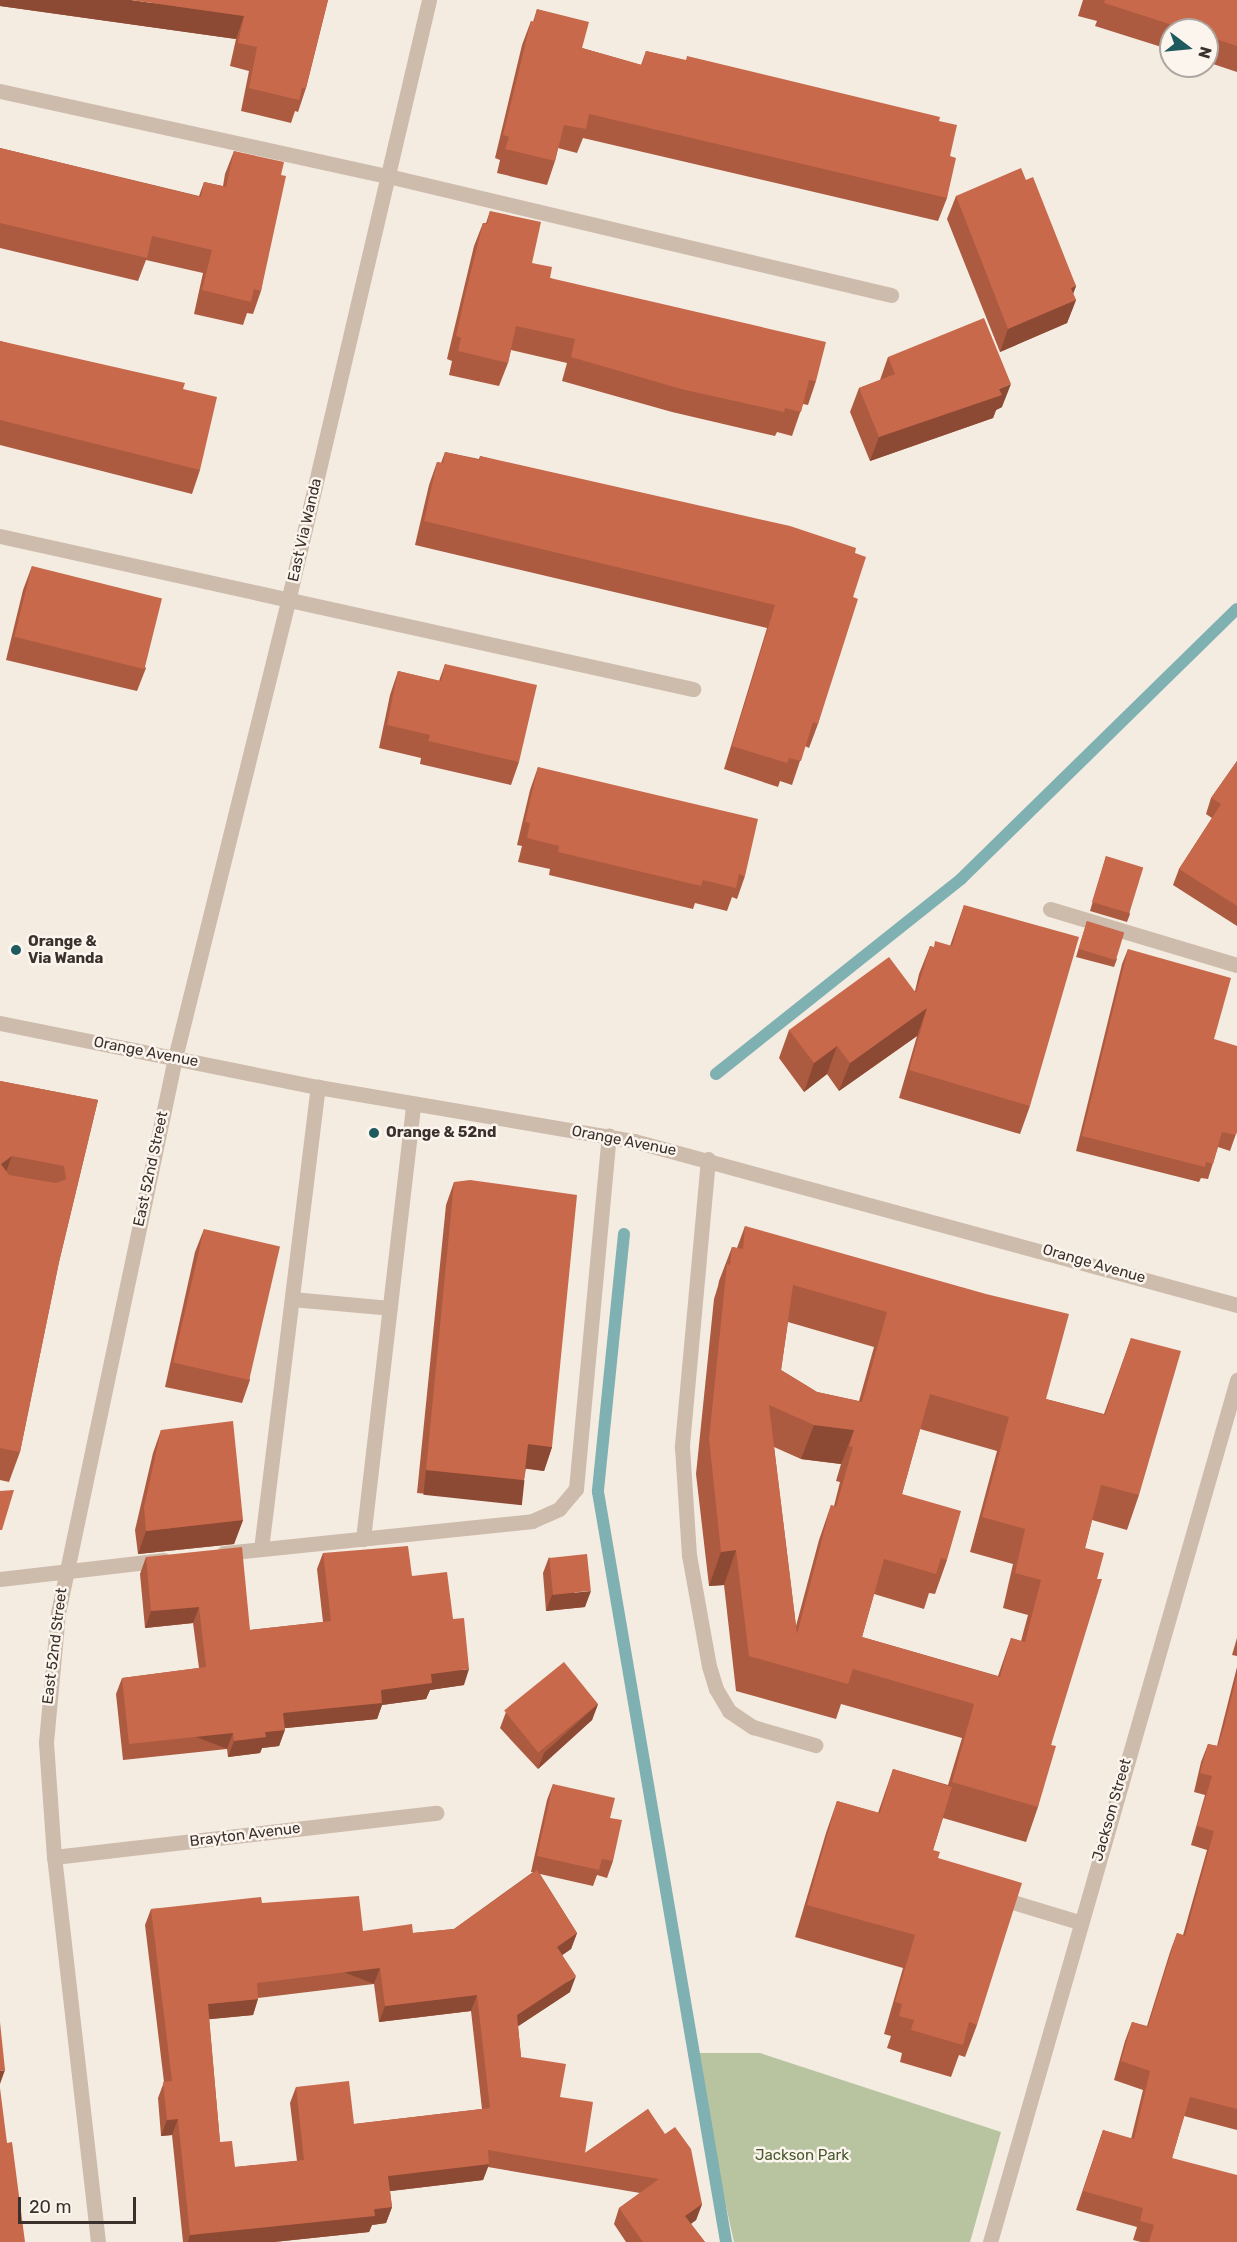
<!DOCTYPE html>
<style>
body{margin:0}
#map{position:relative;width:1237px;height:2242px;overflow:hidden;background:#f4ebe1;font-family:Rubik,sans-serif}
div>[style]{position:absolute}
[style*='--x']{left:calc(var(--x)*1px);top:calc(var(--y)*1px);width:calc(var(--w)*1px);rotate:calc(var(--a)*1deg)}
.green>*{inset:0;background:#b8c4a0}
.stream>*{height:12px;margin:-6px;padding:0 6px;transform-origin:6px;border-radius:6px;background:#7fb0b2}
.service>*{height:15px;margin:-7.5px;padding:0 7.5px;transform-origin:7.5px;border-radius:7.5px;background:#cdbbac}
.minor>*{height:15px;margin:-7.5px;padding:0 7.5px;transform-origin:7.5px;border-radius:7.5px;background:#cdbbac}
.tertiary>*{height:15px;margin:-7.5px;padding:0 7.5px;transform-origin:7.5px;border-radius:7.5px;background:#cdbbac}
.wall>*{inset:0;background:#ac5a40}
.shaded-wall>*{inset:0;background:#8c4a34;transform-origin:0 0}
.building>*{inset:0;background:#c8694b;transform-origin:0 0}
.dots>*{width:16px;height:16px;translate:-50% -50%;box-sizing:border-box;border:3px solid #fbf5ee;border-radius:50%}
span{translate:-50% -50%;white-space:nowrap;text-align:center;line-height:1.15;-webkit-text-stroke:5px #fbf5ee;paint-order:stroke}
.street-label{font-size:15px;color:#3b302b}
.poi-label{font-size:15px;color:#3b302b;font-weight:700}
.left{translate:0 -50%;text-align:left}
.park-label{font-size:15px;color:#4a5a2e}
.north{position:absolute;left:1159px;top:18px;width:60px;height:60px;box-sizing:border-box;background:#fbf5ee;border:2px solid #aea6a0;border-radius:50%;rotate:106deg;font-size:16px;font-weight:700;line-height:24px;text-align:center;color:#3b302b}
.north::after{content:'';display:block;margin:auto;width:21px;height:27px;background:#1f5a5e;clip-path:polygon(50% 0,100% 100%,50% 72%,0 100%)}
.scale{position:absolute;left:18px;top:2197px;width:118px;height:27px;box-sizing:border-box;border:3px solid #3b302b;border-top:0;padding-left:8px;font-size:18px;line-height:21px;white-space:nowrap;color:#3b302b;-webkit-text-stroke:4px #fbf5ee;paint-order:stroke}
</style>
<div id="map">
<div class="green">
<div style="clip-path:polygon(692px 2053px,760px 2053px,1001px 2132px,970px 2242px,734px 2242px)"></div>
</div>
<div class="stream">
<div style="--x:716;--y:1074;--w:313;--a:-38.5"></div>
<div style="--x:961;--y:879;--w:386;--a:-44.4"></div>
<div style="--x:624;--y:1234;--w:259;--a:95.8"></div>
<div style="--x:598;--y:1492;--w:761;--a:80.31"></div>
</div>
<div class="service">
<div style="--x:0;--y:91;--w:397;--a:12.4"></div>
<div style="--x:388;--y:176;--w:517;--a:13.31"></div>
<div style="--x:0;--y:536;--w:710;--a:12.45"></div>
<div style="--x:1050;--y:909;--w:195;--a:16.7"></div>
<div style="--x:708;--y:1159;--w:289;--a:95.2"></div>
<div style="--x:682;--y:1447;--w:108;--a:86.3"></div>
<div style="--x:689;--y:1555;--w:113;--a:79.8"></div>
<div style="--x:709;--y:1666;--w:24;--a:73"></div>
<div style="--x:716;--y:1689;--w:26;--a:59"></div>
<div style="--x:729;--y:1711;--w:29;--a:34"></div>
<div style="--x:753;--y:1727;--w:65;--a:16.2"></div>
<div style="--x:292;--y:1299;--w:98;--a:5.2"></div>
<div style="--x:363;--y:1539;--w:438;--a:-83.4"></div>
<div style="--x:261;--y:1549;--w:466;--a:-83"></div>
<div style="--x:224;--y:1553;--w:310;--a:-5.9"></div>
<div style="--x:532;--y:1521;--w:30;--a:-24"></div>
<div style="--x:559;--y:1509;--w:26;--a:-50"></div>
<div style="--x:576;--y:1489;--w:355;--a:-84.7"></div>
<div style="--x:0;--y:1579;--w:165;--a:-6.6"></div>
<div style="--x:996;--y:1897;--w:87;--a:16.8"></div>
</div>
<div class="minor">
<div style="--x:54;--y:1857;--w:385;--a:-6.6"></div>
<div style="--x:98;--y:2242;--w:388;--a:-96.5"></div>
<div style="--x:54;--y:1857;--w:115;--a:-94"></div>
<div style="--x:46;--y:1742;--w:130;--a:-84.7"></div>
<div style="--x:58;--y:1613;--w:567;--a:-78.1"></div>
<div style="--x:175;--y:1058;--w:475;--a:-76.1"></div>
<div style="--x:289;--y:597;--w:613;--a:-76.8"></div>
<div style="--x:990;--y:2242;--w:897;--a:-74.01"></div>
</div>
<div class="tertiary">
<div style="--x:0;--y:1023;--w:324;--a:11.4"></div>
<div style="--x:318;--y:1087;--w:321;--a:9.7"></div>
<div style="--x:634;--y:1141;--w:625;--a:15.21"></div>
</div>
<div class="wall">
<div style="clip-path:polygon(328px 0,306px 88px,298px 112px,295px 111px,291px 123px,241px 111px,249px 71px,230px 66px,236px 39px,0 6px)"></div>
<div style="clip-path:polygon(1083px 0,1237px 0,1237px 72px,1207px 62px,1207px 30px,1171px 30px,1171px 50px,1095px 26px,1097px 21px,1078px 16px)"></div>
<div style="clip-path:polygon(537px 9px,582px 48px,641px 65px,646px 51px,939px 121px,950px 156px,947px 198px,938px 221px,583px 138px,577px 153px,558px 148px,555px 161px,547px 185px,497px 173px,500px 160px,495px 158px,522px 45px,531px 21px,533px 22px)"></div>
<div style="clip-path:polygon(0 148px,199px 196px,204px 182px,223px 186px,225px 174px,234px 151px,281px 175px,261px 291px,253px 314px,247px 313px,243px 325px,194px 314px,203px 273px,146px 260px,138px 281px,0 248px)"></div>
<div style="clip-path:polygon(1026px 180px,1076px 286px,1073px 294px,1076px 300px,1067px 323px,1000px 352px,947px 219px,956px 196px)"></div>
<div style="clip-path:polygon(490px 211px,532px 263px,550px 278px,816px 381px,808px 405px,803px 404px,792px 436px,777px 432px,775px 436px,672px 412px,562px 381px,567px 363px,511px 350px,508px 363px,499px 386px,449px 375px,452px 361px,447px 359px,474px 246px,483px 223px,486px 223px)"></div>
<div style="clip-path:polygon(0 341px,183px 389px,200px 470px,192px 494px,0 445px)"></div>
<div style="clip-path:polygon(888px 357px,1002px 407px,996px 410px,993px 418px,870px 461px,850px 412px,859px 388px,880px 380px)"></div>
<div style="clip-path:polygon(445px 452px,479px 459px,480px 456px,855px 553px,853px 597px,818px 724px,809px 748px,805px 746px,792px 785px,780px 781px,778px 787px,724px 769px,767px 628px,415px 545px,429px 485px,437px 462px,441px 463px)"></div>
<div style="clip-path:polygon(32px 566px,146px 668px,137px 691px,6px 660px,23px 590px)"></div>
<div style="clip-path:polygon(445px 664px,519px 762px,511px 785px,420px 764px,421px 758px,379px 748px,390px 695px,398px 671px,439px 681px)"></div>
<div style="clip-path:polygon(1237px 761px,1237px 926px,1173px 885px,1179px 869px,1212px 818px,1206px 814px,1211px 798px)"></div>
<div style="clip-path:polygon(538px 767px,745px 876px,737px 899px,732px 897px,727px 911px,695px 903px,693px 909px,549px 875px,550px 869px,518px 862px,522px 846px,517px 845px,530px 790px)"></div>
<div style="clip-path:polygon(1106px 856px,1130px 914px,1127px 922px,1090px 911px)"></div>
<div style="clip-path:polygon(964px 905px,1030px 1106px,1020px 1134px,899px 1098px,917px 1036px,839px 1091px,827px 1074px,804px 1092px,779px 1058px,789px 1030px,915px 991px,919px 974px,930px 946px,933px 947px,950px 946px)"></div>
<div style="clip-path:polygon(1087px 921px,1117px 959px,1114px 967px,1076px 957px)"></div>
<div style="clip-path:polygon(1128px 949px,1237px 1131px,1230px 1151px,1218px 1147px,1208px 1179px,1201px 1178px,1199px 1182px,1076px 1151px,1122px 964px)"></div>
<div style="clip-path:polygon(0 1081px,98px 1100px,59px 1262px,20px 1452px,9px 1482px,0 1480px)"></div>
<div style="clip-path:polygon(454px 1182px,552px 1447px,544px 1471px,526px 1468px,524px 1480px,516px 1503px,417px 1493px,446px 1205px)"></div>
<div style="clip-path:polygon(evenodd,745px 1226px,1046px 1399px,1104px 1414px,1131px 1338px,1139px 1495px,1127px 1530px,1092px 1520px,1085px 1548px,1051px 1745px,1038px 1807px,1026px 1842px,943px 1818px,933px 1850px,938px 1858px,977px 2025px,965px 2057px,959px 2055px,951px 2077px,900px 2062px,902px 2053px,887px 2048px,891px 2036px,884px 2034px,903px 1968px,795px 1937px,826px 1833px,837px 1801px,878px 1813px,893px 1769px,948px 1785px,962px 1738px,841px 1704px,836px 1719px,736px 1691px,724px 1585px,709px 1586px,696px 1474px,714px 1299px,718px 1286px,719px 1281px,732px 1247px,737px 1248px,745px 1226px,788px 1322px,874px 1347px,859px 1401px,817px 1392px,781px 1370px,788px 1322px,745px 1226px,920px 1429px,997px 1451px,970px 1552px,1013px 1564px,1003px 1608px,1028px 1615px,1021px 1641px,1011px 1638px,998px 1676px,862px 1637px,874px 1594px,924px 1609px,929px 1593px,935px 1594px,947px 1560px,902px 1494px,920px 1429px,745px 1226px,774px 1447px,801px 1459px,841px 1464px,836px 1481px,840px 1482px,834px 1506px,831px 1505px,819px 1540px,796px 1626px,774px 1447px)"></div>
<div style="clip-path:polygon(204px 1229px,250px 1380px,242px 1403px,165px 1387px,195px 1252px)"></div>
<div style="clip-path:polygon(161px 1430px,243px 1520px,234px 1544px,138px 1554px,135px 1530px,153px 1453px)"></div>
<div style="clip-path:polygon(323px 1553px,412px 1576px,453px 1619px,464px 1685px,430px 1690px,426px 1699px,382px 1705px,377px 1719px,285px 1728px,279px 1746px,262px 1748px,260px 1753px,228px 1757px,227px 1749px,123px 1760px,116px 1694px,122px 1678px,199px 1668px,193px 1623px,145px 1628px,140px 1574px,146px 1557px,250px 1630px,323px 1622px,317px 1569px)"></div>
<div style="clip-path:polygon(549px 1557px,585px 1607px,546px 1611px,543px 1573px)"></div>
<div style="clip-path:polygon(1237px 1638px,1237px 1656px,1232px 1655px)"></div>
<div style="clip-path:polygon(1237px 1667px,1237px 2130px,1184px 2116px,1172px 2158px,1237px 2242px,1141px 2242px,1133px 2240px,1137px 2227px,1076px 2210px,1103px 2130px,1131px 2139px,1143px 2090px,1114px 2080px,1125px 2041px,1132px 2022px,1147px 2026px,1170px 1952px,1177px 1933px,1183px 1935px,1207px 1850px,1191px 1845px,1205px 1795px,1194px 1792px,1201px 1762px,1208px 1744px,1217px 1746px)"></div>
<div style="clip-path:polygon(598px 1704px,592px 1720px,538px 1769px,500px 1728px,506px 1712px)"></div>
<div style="clip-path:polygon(evenodd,553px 1784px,610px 1818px,613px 1861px,607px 1878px,597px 1875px,593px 1886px,540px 1874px,577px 1933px,571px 1949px,562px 1955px,570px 1992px,518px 2026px,521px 2057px,560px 2097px,585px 2153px,648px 2109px,702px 2204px,696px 2220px,691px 2224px,705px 2242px,626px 2242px,614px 2224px,619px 2208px,640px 2193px,488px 2167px,483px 2180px,390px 2191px,392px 2207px,386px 2223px,372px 2225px,369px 2232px,274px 2242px,183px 2242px,172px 2135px,161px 2136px,158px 2098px,164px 2082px,145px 1925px,151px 1909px,262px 1903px,363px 1931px,413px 1933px,454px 1929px,533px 1872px,531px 1872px,547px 1800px,553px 1784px,374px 1984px,379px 2022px,471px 2011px,482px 2109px,354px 2124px,296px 2087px,290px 2103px,297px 2161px,235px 2167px,220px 2142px,209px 2019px,253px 2015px,258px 1998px,374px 1984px)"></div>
</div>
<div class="shaded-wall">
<div style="clip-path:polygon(0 0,131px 0,244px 16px,236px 39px,0 6px)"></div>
<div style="clip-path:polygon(1076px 286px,1070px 302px,1076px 300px,1067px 323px,1000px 352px,1008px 329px,1071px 288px)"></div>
<div style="clip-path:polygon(1011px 384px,1002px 407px,996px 410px,993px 418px,870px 461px,879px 437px)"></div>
<div style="clip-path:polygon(927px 1008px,917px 1036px,839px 1091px,850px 1063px)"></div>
<div style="clip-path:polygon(837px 1046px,827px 1074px,804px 1092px,814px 1063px)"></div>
<div style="clip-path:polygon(12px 1156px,1px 1185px,1px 1164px)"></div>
<div style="clip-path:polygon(814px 1425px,854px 1430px,841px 1464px,801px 1459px)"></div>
<div style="clip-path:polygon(528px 1444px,552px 1447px,544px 1471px,520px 1468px)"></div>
<div style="left:426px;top:1470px;width:99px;height:25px;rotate:6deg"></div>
<div style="clip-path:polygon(243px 1520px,234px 1544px,138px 1554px,146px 1531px)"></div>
<div style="clip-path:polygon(736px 1550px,724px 1585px,709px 1586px,721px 1552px)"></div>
<div style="clip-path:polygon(591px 1591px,585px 1607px,546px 1611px,552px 1595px)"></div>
<div style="clip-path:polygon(199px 1607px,193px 1623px,145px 1628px,151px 1611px)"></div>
<div style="clip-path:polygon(469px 1669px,464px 1685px,430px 1690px,426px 1699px,382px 1705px,377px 1719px,277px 1729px,283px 1713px,381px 1690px,431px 1674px)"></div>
<div style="clip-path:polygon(598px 1704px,592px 1720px,538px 1769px,544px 1753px)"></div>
<div style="clip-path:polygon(285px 1730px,279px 1746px,262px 1748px,260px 1753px,228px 1757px,234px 1741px,265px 1732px)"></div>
<div style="left:233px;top:1733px;width:17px;height:105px;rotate:111deg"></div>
<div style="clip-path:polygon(577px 1933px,571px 1949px,551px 1963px,557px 1947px)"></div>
<div style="left:380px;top:1968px;width:17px;height:124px;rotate:111deg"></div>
<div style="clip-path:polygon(576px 1976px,570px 1992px,511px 2031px,517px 2015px)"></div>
<div style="clip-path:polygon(477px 1995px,471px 2011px,379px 2022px,385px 2006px)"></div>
<div style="clip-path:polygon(258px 1999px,253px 2015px,202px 2020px,208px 2004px)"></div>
<div style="clip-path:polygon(5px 2070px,0 2084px,0 2071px)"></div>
<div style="clip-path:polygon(178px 2119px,172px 2135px,161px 2136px,167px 2120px)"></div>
<div style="clip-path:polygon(489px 2164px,483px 2180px,383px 2192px,388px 2176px)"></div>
<div style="clip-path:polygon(702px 2204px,696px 2220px,679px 2232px,685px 2216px)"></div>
<div style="clip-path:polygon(392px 2207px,386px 2223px,372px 2225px,369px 2232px,274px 2242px,188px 2242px,190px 2235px)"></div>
</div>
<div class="building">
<div style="clip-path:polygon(131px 0,328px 0,306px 88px,302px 88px,299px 100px,249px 88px,257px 47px,238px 43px,244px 16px)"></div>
<div style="clip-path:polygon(1105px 0,1237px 0,1237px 46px,1207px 36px,1207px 30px,1188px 30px,1104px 3px)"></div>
<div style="clip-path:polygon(537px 9px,589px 22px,582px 48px,642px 65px,646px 51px,686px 60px,687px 56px,940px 117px,939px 121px,957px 125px,950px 156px,956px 158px,947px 198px,589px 114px,586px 129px,564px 125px,555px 161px,505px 149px,509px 137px,503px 135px,531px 21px,534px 22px)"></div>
<div style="clip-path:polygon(0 148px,201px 197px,204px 182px,226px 187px,234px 151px,284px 162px,281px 175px,286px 176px,261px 291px,254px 289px,251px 302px,202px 290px,212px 250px,152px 236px,147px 258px,0 223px)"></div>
<div style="clip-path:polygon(1021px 168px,1026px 180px,1033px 177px,1076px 286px,1071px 288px,1076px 300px,1008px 329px,956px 196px)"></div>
<div style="clip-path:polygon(490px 211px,541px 222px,532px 263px,552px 267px,550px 278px,826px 342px,816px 381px,809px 380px,801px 412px,785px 408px,784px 412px,681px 389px,571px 357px,575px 339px,516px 326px,508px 363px,458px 351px,461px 338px,456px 336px,466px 291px,483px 223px,487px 224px)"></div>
<div style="clip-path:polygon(984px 318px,1011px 384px,999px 389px,1002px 395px,879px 437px,859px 388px,895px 374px,888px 357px)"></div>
<div style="clip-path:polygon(0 341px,185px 383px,183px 389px,217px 397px,200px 470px,0 420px)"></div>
<div style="clip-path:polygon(445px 452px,480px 460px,480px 456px,790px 526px,856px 548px,855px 553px,866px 557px,853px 597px,858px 599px,818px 724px,813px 722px,801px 761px,789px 758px,787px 763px,732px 746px,775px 605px,424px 521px,437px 462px,443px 463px)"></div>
<div style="left:32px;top:566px;width:134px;height:73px;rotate:14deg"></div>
<div style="clip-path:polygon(445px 664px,537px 685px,519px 762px,428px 741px,430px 735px,387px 725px,398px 671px,441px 681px)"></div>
<div style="clip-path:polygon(1237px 761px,1237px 906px,1179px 869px,1221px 804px,1211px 798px)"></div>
<div style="clip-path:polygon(538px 767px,758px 819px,745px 876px,739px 874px,736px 888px,703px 880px,701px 886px,558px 852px,559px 846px,527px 838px,530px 823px,525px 822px)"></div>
<div style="left:1106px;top:856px;width:39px;height:48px;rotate:17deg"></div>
<div style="clip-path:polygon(964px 905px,1079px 937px,1030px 1106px,909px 1070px,927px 1008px,850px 1063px,837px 1046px,814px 1063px,789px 1030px,889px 957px,916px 993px,930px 946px,934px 947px,935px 941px,952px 946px)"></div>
<div style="left:1087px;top:921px;width:39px;height:29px;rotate:17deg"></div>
<div style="clip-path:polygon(1128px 949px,1231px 978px,1214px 1039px,1237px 1046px,1237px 1131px,1236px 1135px,1222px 1132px,1213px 1164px,1206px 1162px,1205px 1167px,1082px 1136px)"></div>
<div style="clip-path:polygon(evenodd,0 1081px,98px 1100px,59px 1262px,20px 1452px,0 1448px,0 1081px,12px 1156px,64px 1166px,66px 1179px,56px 1183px,9px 1175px,1px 1164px,12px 1156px)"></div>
<div style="clip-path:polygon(470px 1180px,577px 1195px,552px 1447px,528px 1444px,524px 1480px,426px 1470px,454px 1182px)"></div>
<div style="clip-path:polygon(evenodd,745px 1226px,986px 1294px,1069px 1314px,1046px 1399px,1105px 1415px,1131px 1338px,1181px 1351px,1139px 1495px,1101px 1485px,1085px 1548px,1104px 1553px,1097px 1579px,1102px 1579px,1051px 1745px,1056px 1746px,1038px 1807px,952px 1782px,974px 1704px,853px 1669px,848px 1684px,749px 1656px,736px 1550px,721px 1552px,709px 1439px,727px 1264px,730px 1265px,732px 1247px,743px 1249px,745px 1226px,793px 1285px,887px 1312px,862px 1402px,817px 1392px,781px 1370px,793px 1285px,745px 1226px,930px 1394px,1009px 1417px,982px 1517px,1025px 1529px,1015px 1573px,1041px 1580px,1025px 1642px,1011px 1638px,1000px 1677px,862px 1637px,884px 1559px,936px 1574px,941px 1558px,947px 1560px,961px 1511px,902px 1494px,930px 1394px,745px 1226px,769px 1405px,814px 1425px,854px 1430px,849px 1446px,853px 1447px,836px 1507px,831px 1505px,797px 1634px,769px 1405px)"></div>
<div style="left:204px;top:1229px;width:78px;height:137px;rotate:13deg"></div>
<div style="clip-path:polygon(233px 1421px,243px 1520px,146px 1531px,144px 1507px,161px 1430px)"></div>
<div style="clip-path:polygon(14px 1490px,2px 1530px,0 1530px,0 1491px)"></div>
<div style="clip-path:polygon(408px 1546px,412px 1576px,447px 1572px,453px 1619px,464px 1618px,469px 1669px,431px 1674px,432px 1683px,381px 1690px,382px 1703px,283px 1713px,285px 1730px,265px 1732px,266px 1737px,234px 1741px,233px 1733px,129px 1744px,122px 1678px,206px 1667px,199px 1607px,151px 1611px,146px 1557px,242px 1547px,250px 1630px,331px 1621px,323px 1553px)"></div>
<div style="left:587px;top:1554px;width:37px;height:38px;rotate:84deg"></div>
<div style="left:564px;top:1662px;width:54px;height:77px;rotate:51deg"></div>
<div style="clip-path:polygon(1237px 1675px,1237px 2109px,1190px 2097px,1172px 2158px,1237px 2175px,1237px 2242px,1149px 2242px,1154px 2225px,1140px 2221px,1143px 2208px,1083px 2191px,1103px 2130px,1134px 2139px,1150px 2071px,1121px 2061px,1132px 2022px,1148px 2027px,1177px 1933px,1185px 1936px,1214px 1831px,1197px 1826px,1212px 1776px,1200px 1773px,1208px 1744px,1218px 1746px,1225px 1723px)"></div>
<div style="clip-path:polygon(893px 1769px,952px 1787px,933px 1850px,940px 1852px,938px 1858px,1022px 1883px,977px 2025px,969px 2022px,963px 2045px,911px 2030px,914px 2020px,899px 2016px,902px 2004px,895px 2002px,915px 1935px,807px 1905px,837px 1801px,880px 1813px)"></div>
<div style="clip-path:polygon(553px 1784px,615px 1798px,610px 1818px,622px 1820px,613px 1861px,602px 1859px,599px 1870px,537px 1856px)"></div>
<div style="clip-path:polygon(evenodd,537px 1870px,577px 1933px,557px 1947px,576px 1976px,517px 2015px,521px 2057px,566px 2064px,560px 2097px,593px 2102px,585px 2153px,648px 2109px,665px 2134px,675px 2127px,691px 2149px,702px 2204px,685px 2216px,705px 2242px,643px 2242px,619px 2208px,659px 2179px,488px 2150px,489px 2164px,388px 2176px,392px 2207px,374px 2209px,375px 2216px,190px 2235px,178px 2119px,167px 2120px,163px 2082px,172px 2081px,151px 1909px,261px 1897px,262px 1903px,359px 1896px,363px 1931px,412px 1924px,413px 1933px,454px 1929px,537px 1870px,380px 1968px,385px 2006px,477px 1995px,490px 2108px,354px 2124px,349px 2081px,296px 2087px,304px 2160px,235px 2167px,232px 2141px,220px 2142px,208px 2004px,258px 1999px,257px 1983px,380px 1968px)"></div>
<div style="clip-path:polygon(0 2022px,5px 2070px,0 2071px)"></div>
<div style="clip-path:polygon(0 2088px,7px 2143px,12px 2142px,25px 2242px,0 2242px)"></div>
</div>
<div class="dots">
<div style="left:16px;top:950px;background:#1f5a5e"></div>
<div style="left:374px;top:1133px;background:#1f5a5e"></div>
</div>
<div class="street-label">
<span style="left:305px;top:530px;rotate:-77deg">East Via Wanda</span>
<span style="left:146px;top:1052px;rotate:11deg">Orange Avenue</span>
<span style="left:624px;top:1141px;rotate:11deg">Orange Avenue</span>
<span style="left:151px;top:1169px;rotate:-78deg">East 52nd Street</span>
<span style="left:1094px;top:1264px;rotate:16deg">Orange Avenue</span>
<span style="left:55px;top:1646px;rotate:-83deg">East 52nd Street</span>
<span style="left:1112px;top:1810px;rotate:-74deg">Jackson Street</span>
<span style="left:245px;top:1835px;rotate:-7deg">Brayton Avenue</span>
</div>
<div class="poi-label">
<span class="left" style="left:28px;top:950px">Orange &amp;<br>Via Wanda</span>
<span class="left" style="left:386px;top:1133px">Orange &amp; 52nd</span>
</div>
<div class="park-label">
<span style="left:802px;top:2156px">Jackson Park</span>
</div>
<div class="north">N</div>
<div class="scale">20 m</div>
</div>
